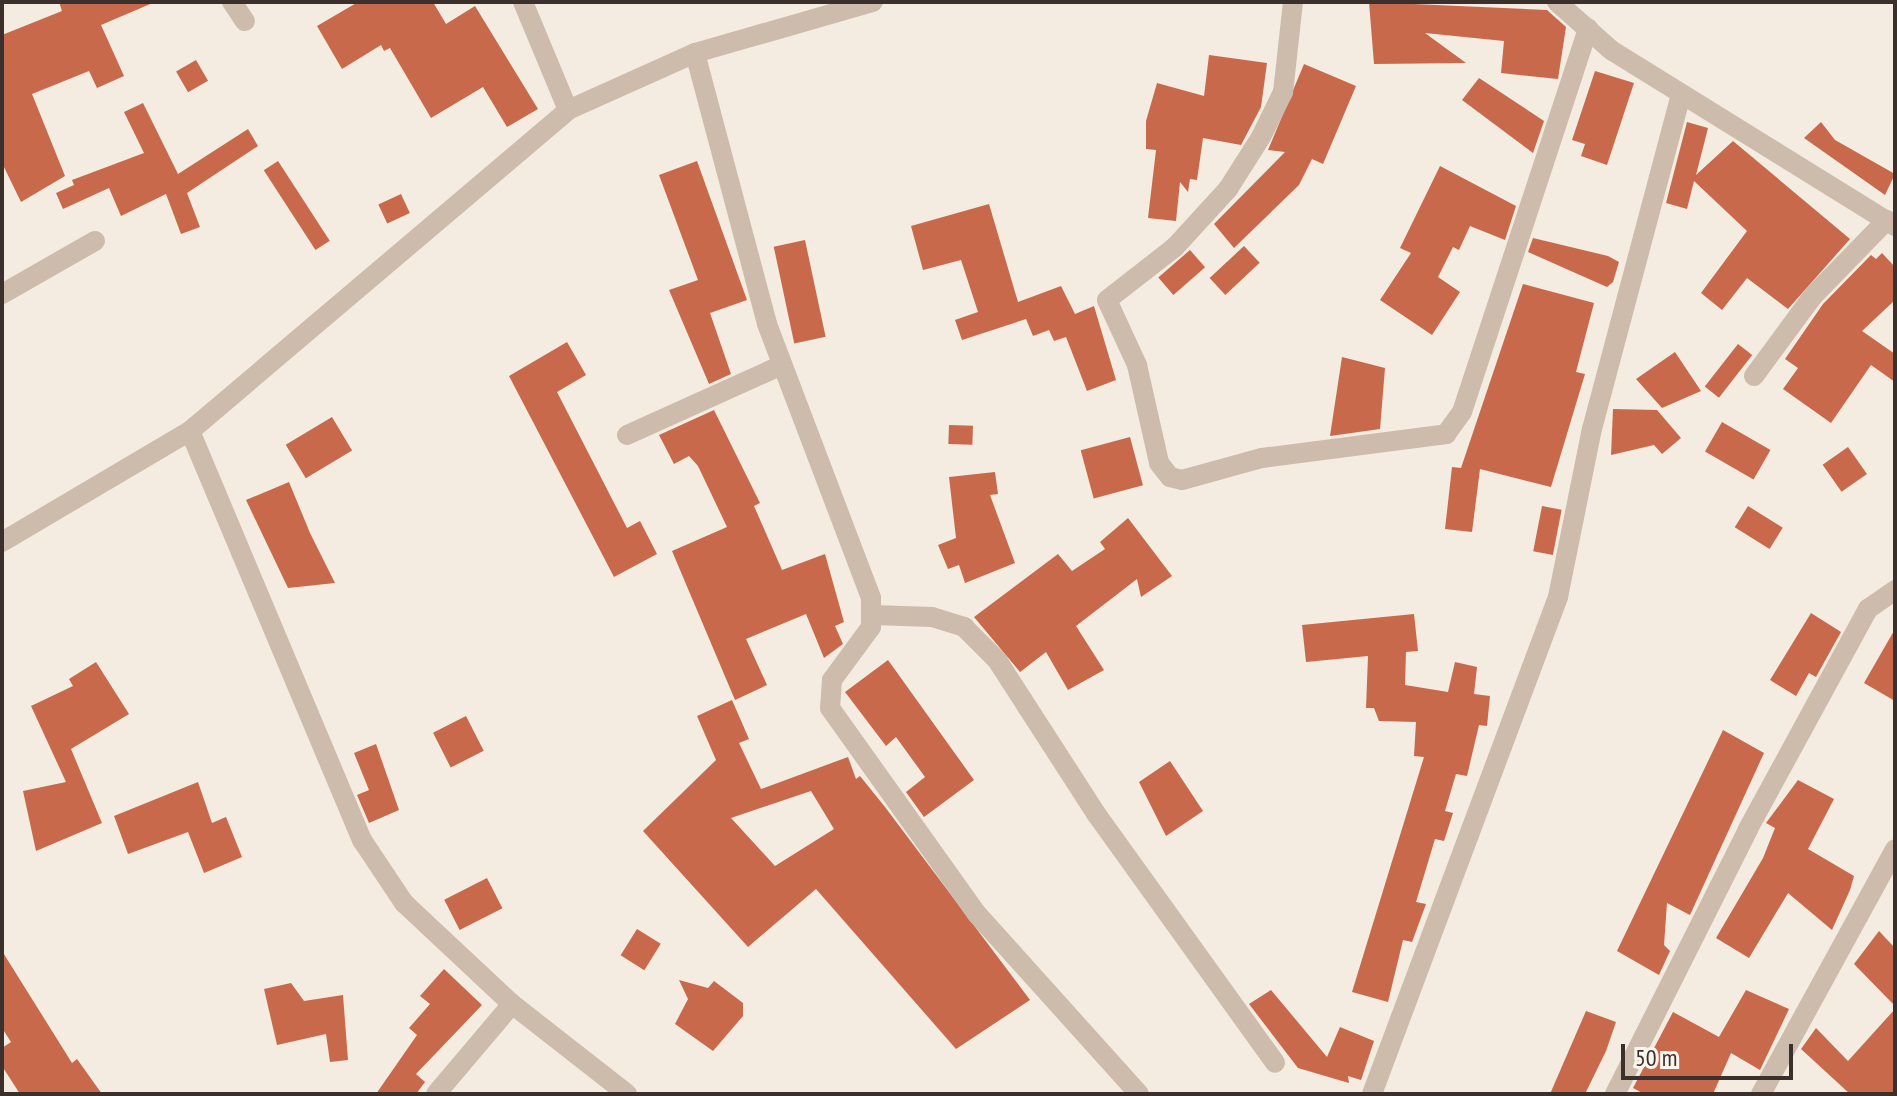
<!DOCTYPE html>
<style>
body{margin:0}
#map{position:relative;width:1897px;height:1096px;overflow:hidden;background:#f4ebe1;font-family:"PT Sans Narrow",sans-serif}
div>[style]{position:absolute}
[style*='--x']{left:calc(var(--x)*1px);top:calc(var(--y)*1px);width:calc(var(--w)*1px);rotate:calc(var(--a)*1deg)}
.building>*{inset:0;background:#c8694b;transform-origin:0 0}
.minor>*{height:20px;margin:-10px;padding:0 10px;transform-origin:10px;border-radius:10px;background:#cdbbac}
span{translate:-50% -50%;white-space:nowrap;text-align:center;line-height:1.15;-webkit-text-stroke:8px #fbf5ee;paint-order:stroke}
.frame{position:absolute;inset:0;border:4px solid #3b302b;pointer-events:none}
.scale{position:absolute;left:1621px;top:1044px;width:172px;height:36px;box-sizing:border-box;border:4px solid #3b302b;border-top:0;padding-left:10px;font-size:24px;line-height:28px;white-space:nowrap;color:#3b302b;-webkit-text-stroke:6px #fbf5ee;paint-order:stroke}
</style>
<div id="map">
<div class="building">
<div style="clip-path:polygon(59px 2px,155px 2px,101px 25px,124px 76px,97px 88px,89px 71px,32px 94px,65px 176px,21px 202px,2px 163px,2px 35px,62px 11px)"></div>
<div style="clip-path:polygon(358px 2px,433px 2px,446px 24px,475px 6px,538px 109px,507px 127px,483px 87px,431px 118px,390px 48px,384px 51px,381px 45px,342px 69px,317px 26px)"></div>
<div style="clip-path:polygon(1369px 2px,1547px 10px,1566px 27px,1558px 79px,1501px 73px,1504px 41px,1425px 33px,1466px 63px,1374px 64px)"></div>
<div style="clip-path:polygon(1209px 55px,1267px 63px,1261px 107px,1241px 145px,1203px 138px,1197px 180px,1190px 179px,1188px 192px,1180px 182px,1176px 221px,1148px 218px,1156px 150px,1146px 149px,1146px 121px,1157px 83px,1204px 96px)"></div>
<div style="left:196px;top:60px;width:24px;height:23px;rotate:60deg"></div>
<div style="clip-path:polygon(1304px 64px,1356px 86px,1323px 164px,1312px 159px,1299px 185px,1234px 248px,1214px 224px,1285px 152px,1268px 150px)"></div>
<div style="clip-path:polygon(1595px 71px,1634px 83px,1607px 165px,1581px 156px,1585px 144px,1572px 140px)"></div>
<div style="clip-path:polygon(1479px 78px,1544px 121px,1533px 153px,1462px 100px)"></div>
<div style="clip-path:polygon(143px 103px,178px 174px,248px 129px,258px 146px,187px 193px,200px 227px,181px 234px,166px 194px,121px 216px,109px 188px,63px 209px,56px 193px,74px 185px,72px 180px,144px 153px,124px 112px)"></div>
<div style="clip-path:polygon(1687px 122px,1708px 128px,1696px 175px,1733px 141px,1850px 239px,1788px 309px,1747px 278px,1722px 310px,1701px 293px,1747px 231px,1694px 181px,1687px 209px,1666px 203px)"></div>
<div style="clip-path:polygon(1821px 122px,1835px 140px,1895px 174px,1885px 195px,1804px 138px)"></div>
<div style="left:278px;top:161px;width:95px;height:17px;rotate:57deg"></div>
<div style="clip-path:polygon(697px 161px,747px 300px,710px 313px,731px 374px,709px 384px,669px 290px,698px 280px,659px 175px)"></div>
<div style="clip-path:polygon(1440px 166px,1516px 206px,1505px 240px,1470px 226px,1459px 250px,1453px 247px,1438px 277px,1460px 292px,1432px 335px,1380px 300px,1411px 253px,1400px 248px)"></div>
<div style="left:401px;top:194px;width:21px;height:25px;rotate:65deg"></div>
<div style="clip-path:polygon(989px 204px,1018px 302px,1061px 286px,1075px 314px,1094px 306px,1116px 380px,1087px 391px,1066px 337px,1054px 341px,1049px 330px,1033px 336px,1026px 319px,962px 340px,955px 320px,978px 312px,961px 260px,923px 270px,911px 226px)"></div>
<div style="clip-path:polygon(1533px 238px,1608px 256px,1619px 262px,1613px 282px,1607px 287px,1528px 252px)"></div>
<div style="left:805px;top:240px;width:99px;height:32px;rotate:78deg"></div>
<div style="left:1244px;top:246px;width:23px;height:47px;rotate:47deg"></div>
<div style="left:1190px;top:250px;width:23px;height:42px;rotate:49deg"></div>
<div style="clip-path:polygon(1882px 253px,1895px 267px,1895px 300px,1862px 331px,1895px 354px,1895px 382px,1871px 365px,1831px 423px,1783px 389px,1798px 368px,1785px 359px,1823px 304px,1871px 255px,1876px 259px)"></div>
<div style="clip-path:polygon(1523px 284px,1594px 303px,1576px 372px,1585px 374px,1551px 487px,1480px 469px,1472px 532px,1445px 529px,1452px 467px,1461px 468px)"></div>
<div style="clip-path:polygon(567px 342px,586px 375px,557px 392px,627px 528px,640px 521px,657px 554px,614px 577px,509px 376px)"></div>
<div style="left:1738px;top:344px;width:18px;height:54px;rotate:38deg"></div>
<div style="clip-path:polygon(1675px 352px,1701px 391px,1662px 408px,1636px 379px)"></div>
<div style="clip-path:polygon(1342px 357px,1385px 368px,1380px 429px,1330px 436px)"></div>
<div style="clip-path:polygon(1613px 409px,1657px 410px,1681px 438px,1662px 454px,1654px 445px,1611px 455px)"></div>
<div style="clip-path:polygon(714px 410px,760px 503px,754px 506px,782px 570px,825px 554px,844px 622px,835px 626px,843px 644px,824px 658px,806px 614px,746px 639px,767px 685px,735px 700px,672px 551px,727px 527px,698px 466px,689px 456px,674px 464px,659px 435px)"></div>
<div style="left:332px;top:417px;width:39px;height:54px;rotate:59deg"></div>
<div style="left:1722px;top:422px;width:56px;height:34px;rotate:30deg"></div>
<div style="left:949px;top:425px;width:24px;height:19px;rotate:2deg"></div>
<div style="left:1130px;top:437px;width:50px;height:51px;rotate:75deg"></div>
<div style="left:1848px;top:447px;width:33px;height:31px;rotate:55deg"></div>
<div style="clip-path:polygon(995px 472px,998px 494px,990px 495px,1015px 563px,965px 583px,959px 565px,948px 569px,938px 545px,956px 538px,949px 477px)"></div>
<div style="clip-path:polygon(289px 482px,310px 533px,335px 583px,288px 588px,246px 500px)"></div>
<div style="left:1542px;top:506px;width:20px;height:46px;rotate:11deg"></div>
<div style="left:1748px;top:506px;width:41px;height:25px;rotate:32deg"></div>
<div style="clip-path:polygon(1128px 518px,1172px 576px,1141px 597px,1137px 579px,1076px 626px,1104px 670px,1068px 690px,1046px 652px,1020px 672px,974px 617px,1058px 554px,1072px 571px,1105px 549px,1100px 542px)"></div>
<div style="clip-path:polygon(1811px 613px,1841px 632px,1816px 677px,1809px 673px,1796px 696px,1770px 680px)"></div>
<div style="clip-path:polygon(1414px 614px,1418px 651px,1406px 652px,1405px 685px,1448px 692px,1455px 662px,1477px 667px,1474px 694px,1490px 696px,1487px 726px,1479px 725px,1467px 776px,1456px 774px,1445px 811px,1453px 813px,1444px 841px,1435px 839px,1416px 902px,1426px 904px,1412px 942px,1403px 940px,1388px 1002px,1352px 992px,1424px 757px,1414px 756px,1416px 722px,1379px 721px,1374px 708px,1366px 708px,1368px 656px,1306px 662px,1302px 625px)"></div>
<div style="clip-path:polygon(1895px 629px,1895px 701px,1864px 683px)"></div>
<div style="clip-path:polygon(888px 660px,974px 780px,924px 817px,906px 792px,925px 777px,896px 737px,886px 746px,845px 692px)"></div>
<div style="clip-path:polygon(96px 662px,129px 714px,71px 749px,102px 823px,36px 851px,23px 791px,66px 782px,31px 706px,73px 686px,69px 679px)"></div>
<div style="clip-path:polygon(evenodd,732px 700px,749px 739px,739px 743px,761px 789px,848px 757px,856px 779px,860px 776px,885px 807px,1030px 1000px,956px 1049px,816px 889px,748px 947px,643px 831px,716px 760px,697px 716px,732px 700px,811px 791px,834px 829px,775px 866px,731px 818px,811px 791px)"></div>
<div style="left:466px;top:716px;width:39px;height:37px;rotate:63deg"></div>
<div style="clip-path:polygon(1723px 730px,1764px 753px,1690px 915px,1667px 903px,1664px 945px,1670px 951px,1659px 975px,1617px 951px)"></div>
<div style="clip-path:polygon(376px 744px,399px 810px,369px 823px,357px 795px,369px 790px,354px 753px)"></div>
<div style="clip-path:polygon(1170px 761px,1203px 811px,1166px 836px,1139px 782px)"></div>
<div style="clip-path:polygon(1798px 780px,1834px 799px,1808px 849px,1854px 876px,1850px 890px,1832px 930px,1788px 893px,1749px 958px,1716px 938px,1763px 858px,1775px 828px,1766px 823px)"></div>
<div style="clip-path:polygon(198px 782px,212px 823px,226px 817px,242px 857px,204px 873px,188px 832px,128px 854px,114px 816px)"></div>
<div style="left:487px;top:878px;width:34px;height:48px;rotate:63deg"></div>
<div style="left:637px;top:929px;width:28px;height:31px;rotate:32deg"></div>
<div style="clip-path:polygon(1879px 931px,1895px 948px,1895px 1006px,1854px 964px)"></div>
<div style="clip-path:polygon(2px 951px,72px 1063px,77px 1059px,102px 1094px,20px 1094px,2px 1066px,2px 1048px,11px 1042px,2px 1028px)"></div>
<div style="clip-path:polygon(444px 969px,482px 1005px,416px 1074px,425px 1082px,416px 1094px,376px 1094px,417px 1035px,409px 1028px,430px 1004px,420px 996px)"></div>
<div style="clip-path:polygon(679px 980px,708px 988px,714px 981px,743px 1003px,743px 1016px,713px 1051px,675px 1024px,688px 999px)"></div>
<div style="clip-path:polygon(291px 983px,304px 1001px,343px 995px,348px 1060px,330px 1062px,326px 1034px,277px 1045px,264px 989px)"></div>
<div style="clip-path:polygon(1271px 990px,1327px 1057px,1340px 1027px,1374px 1041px,1361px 1080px,1348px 1076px,1349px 1083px,1298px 1068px,1249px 1004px)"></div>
<div style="clip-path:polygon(1746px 990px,1789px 1009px,1760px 1070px,1731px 1053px,1713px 1094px,1644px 1094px,1633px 1088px,1673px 1012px,1719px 1037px)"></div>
<div style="clip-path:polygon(1895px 1009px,1895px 1094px,1850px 1094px,1801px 1049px,1816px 1028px,1848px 1061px)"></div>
<div style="clip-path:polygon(1586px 1011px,1616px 1022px,1606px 1051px,1585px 1094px,1550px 1094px)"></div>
</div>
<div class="minor">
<div style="--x:232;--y:2;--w:23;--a:56"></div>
<div style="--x:523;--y:2;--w:117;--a:67.4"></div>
<div style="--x:1293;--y:2;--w:91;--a:96.3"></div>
<div style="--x:1283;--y:92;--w:50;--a:116.1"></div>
<div style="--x:1261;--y:137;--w:62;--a:122.4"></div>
<div style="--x:1228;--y:189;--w:79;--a:132.4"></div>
<div style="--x:1175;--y:247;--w:86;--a:142.1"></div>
<div style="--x:1107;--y:300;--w:72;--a:65.2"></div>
<div style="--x:1137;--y:365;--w:100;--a:77.3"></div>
<div style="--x:1159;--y:463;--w:18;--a:52"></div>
<div style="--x:1170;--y:477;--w:12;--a:14"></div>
<div style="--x:1182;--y:480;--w:83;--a:-15.4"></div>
<div style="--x:1262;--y:458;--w:186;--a:-7.4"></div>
<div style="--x:1446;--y:434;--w:27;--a:-54"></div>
<div style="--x:1462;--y:412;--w:404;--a:-71.8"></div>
<div style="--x:1557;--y:2;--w:72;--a:41.6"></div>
<div style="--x:1611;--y:50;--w:334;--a:31.8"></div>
<div style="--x:695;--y:53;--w:280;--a:75.1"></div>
<div style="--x:767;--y:324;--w:293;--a:69.2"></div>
<div style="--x:871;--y:598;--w:29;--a:90"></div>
<div style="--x:871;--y:627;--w:66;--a:126.3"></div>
<div style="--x:832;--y:680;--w:28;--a:94"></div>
<div style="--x:830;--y:708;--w:253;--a:54.5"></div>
<div style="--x:977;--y:914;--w:242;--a:48"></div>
<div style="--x:2;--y:294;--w:107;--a:-29.7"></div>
<div style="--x:1754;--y:376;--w:99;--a:-53.6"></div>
<div style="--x:1813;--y:296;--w:106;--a:-45.8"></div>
<div style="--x:190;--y:431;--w:444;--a:67.2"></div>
<div style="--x:362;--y:840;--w:76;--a:56.3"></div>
<div style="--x:404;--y:903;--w:148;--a:43.1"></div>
<div style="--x:512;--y:1004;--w:146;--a:38"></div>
<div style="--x:627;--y:435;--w:170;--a:-24.3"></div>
<div style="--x:2;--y:542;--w:218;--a:-30.6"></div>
<div style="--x:190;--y:431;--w:496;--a:-40.3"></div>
<div style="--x:568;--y:110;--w:139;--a:-24.2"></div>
<div style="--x:695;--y:53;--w:185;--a:-16"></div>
<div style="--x:873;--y:615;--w:59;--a:1.9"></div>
<div style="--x:932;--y:617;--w:34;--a:17"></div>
<div style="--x:964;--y:627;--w:47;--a:45"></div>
<div style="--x:997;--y:660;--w:184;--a:57.2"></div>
<div style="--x:1097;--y:815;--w:305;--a:54.3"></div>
<div style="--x:436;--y:1094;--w:118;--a:-49.8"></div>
<div style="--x:1372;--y:1094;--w:531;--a:-69.48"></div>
<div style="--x:1558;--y:597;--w:171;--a:-78.6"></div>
<div style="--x:1592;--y:429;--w:347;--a:-75.1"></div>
<div style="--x:1615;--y:1094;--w:297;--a:-63.3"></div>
<div style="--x:1748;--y:829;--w:251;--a:-61.4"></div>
<div style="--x:1868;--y:609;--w:33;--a:-35"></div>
<div style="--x:1761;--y:1094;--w:279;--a:-61.3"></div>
</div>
<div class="frame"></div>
<div class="scale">50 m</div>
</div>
